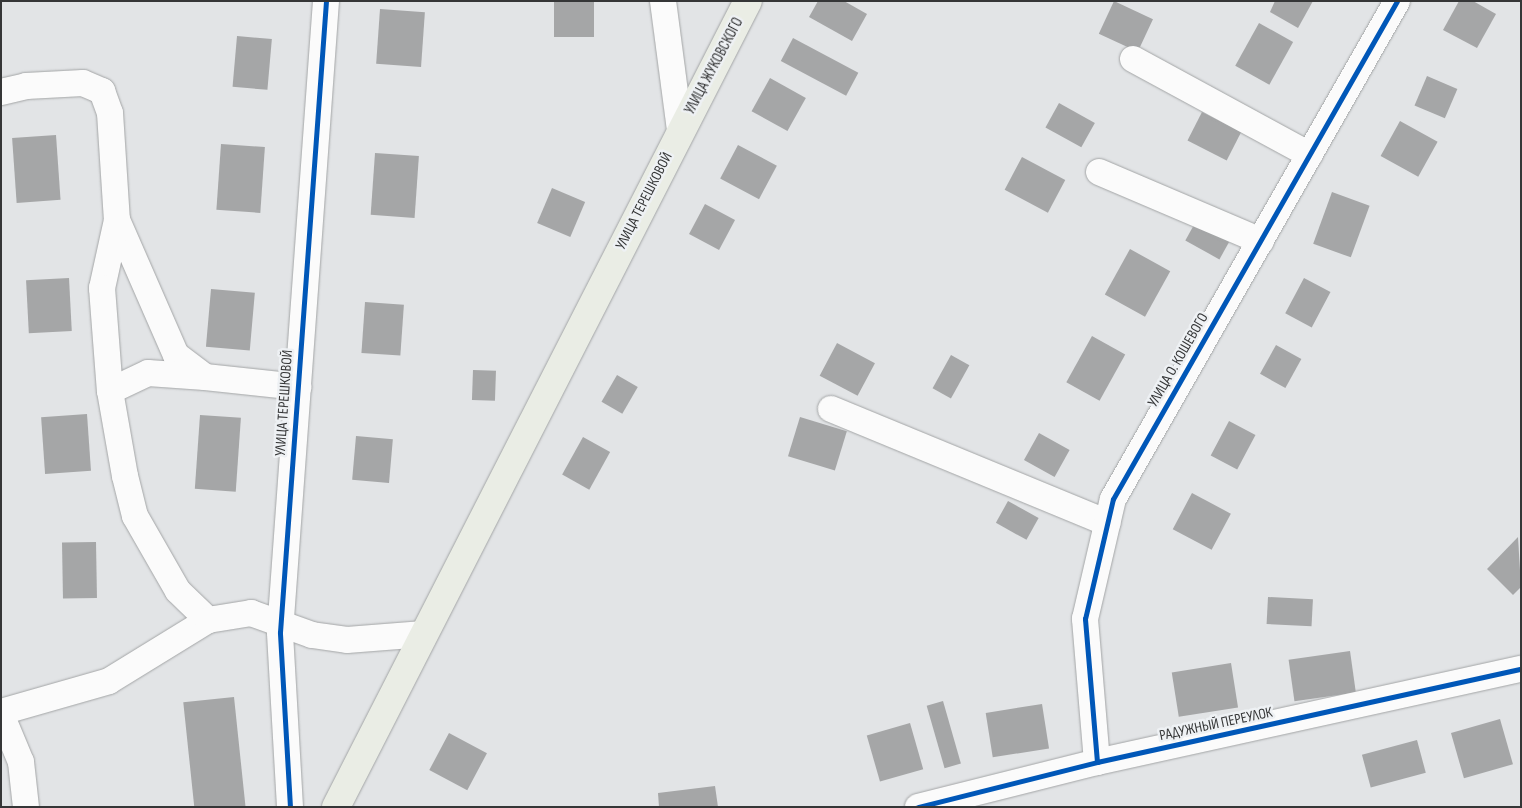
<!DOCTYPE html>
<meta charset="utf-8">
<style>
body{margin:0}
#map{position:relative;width:1522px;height:808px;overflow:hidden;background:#e2e4e6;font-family:"Sofia Sans Condensed",sans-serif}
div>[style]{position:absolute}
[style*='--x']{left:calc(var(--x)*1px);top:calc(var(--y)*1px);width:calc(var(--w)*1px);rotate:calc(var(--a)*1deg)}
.building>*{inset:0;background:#a5a6a7;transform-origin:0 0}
.roads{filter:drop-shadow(0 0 1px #a3a5a6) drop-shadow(0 0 1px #a3a5a6)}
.minor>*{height:26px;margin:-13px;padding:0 13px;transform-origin:13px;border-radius:13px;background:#fbfbfb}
.major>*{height:28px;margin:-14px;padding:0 14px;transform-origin:14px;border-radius:14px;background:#eaede5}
.cycleway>*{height:5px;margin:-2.5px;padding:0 2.5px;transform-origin:2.5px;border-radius:2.5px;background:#0057b8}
span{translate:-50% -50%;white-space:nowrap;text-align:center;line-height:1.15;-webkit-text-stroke:5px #eef1f4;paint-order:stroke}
.street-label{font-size:15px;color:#353637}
.frame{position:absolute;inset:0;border:2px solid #353637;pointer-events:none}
</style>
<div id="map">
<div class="building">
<div style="left:554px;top:1px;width:40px;height:36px"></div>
<div style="clip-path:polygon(818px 1px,844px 1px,867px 14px,852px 41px,809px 17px)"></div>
<div style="left:1114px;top:1px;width:43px;height:36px;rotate:25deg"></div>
<div style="clip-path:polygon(1275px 1px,1313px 1px,1298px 28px,1270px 12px)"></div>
<div style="clip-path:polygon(1459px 1px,1473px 1px,1496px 14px,1477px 48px,1443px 30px)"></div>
<div style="left:380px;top:9px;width:45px;height:55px;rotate:4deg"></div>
<div style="left:1259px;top:23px;width:39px;height:49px;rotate:29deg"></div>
<div style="left:237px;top:36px;width:35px;height:51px;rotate:5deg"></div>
<div style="left:793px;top:38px;width:74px;height:26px;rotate:28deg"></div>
<div style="left:1427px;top:76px;width:33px;height:32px;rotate:23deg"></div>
<div style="left:770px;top:78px;width:41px;height:38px;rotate:29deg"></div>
<div style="left:1059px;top:103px;width:41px;height:28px;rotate:29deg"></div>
<div style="left:1202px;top:112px;width:44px;height:32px;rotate:27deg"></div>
<div style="left:1400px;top:121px;width:43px;height:40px;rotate:29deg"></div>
<div style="left:56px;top:135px;width:65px;height:44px;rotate:86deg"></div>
<div style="left:221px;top:144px;width:44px;height:66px;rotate:4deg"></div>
<div style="left:738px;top:145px;width:44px;height:38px;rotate:28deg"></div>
<div style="left:375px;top:153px;width:44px;height:62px;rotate:4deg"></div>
<div style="left:1022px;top:157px;width:49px;height:37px;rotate:28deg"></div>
<div style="left:552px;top:188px;width:36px;height:38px;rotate:23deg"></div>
<div style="left:1332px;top:192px;width:40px;height:55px;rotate:20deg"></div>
<div style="left:705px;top:204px;width:34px;height:34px;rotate:28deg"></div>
<div style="left:1195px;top:223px;width:39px;height:20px;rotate:29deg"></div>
<div style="left:1130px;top:249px;width:46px;height:52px;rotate:29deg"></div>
<div style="left:69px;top:278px;width:53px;height:43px;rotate:87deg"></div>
<div style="left:1304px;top:278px;width:30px;height:40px;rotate:28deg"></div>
<div style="left:211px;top:289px;width:44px;height:58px;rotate:5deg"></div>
<div style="left:365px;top:302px;width:39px;height:51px;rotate:4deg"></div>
<div style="left:1092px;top:336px;width:38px;height:53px;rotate:29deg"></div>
<div style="left:837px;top:343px;width:43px;height:37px;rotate:28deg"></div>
<div style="left:1276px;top:345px;width:29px;height:33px;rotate:29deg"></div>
<div style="left:951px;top:355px;width:21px;height:38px;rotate:29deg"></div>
<div style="left:473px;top:370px;width:23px;height:30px;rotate:2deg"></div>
<div style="left:617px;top:375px;width:24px;height:31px;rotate:30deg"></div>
<div style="left:87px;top:414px;width:57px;height:46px;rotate:86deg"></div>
<div style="left:200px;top:415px;width:41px;height:74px;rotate:4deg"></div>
<div style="left:800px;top:417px;width:49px;height:41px;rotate:17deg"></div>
<div style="left:1229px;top:421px;width:30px;height:39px;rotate:28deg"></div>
<div style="left:1039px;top:433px;width:35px;height:31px;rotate:29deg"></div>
<div style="left:356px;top:436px;width:37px;height:44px;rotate:5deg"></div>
<div style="left:583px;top:437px;width:31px;height:43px;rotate:29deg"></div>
<div style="left:1192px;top:493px;width:44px;height:41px;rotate:28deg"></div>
<div style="left:1008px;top:501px;width:35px;height:25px;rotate:29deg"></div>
<div style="clip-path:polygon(1518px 537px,1521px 587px,1513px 595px,1487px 569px)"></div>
<div style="left:96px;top:542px;width:56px;height:34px;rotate:89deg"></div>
<div style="left:1268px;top:597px;width:45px;height:27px;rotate:3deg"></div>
<div style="left:1350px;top:651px;width:42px;height:62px;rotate:82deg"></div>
<div style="left:1231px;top:663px;width:45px;height:60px;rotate:81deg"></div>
<div style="left:234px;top:697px;width:111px;height:51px;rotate:84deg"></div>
<div style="left:943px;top:701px;width:65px;height:17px;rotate:74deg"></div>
<div style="left:1042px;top:704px;width:45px;height:57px;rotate:81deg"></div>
<div style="left:1500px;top:719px;width:47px;height:51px;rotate:74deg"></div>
<div style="left:910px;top:723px;width:48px;height:45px;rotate:74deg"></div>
<div style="left:449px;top:733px;width:43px;height:42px;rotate:28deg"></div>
<div style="left:1417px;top:740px;width:34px;height:57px;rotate:75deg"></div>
<div style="clip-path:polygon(715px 786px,718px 807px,659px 807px,658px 793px)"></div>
</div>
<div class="roads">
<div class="minor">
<div style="--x:663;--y:1;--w:131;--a:82.5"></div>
<div style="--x:1133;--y:59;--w:201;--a:28.5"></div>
<div style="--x:1;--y:92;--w:26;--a:-13"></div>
<div style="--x:26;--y:86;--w:57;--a:-3"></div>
<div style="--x:83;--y:83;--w:21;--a:23"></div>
<div style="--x:102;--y:91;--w:23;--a:70"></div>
<div style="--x:110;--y:113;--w:107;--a:86.3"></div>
<div style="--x:117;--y:220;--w:147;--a:66.4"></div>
<div style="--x:176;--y:355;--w:36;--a:37"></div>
<div style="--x:205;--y:377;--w:94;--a:6.1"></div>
<div style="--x:1099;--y:172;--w:176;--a:23.1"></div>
<div style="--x:117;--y:220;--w:70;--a:102.4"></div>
<div style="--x:102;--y:288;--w:103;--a:85.6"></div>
<div style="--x:110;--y:391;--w:86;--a:80"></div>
<div style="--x:125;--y:476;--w:41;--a:76"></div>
<div style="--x:135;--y:516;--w:86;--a:60.2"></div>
<div style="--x:178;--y:591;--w:42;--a:44"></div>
<div style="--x:110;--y:391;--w:42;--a:-25.3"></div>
<div style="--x:148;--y:373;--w:57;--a:4"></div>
<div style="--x:831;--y:409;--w:299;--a:22.4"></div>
<div style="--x:1;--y:712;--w:112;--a:-16"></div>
<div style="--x:109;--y:681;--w:116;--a:-31.6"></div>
<div style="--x:208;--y:620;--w:44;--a:-9.2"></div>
<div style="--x:251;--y:613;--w:65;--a:19.8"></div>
<div style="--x:312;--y:635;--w:35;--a:8"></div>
<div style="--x:347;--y:640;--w:77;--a:-4.5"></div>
<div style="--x:1;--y:714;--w:52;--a:67.4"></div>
<div style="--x:21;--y:762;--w:45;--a:83.7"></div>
<div style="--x:1097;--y:762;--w:144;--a:-94.8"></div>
<div style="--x:1085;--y:619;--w:123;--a:-76.9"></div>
<div style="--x:1113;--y:499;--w:573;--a:-60.3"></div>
<div style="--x:290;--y:807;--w:175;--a:-93.3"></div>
<div style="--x:280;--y:632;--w:633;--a:-85.83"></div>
<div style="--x:918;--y:807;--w:185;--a:-14.1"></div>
<div style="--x:1097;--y:762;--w:434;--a:-12.4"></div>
</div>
<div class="major">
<div style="--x:336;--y:807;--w:905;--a:-62.93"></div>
</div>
</div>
<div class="cycleway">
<div style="--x:1097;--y:762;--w:144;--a:-94.8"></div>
<div style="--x:1085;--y:619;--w:123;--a:-76.9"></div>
<div style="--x:1113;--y:499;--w:573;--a:-60.3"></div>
<div style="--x:290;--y:807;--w:175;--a:-93.3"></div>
<div style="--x:280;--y:632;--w:633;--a:-85.83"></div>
<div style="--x:918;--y:807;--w:185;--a:-14.1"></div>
<div style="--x:1097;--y:762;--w:434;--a:-12.4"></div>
</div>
<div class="street-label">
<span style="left:714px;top:66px;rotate:-62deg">УЛИЦА ЖУКОВСКОГО</span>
<span style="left:644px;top:201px;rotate:-63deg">УЛИЦА ТЕРЕШКОВОЙ</span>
<span style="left:1178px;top:360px;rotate:-60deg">УЛИЦА О. КОШЕВОГО</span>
<span style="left:284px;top:403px;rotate:-86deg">УЛИЦА ТЕРЕШКОВОЙ</span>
<span style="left:1216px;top:724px;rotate:-12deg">РАДУЖНЫЙ ПЕРЕУЛОК</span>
</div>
<div class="frame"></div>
</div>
